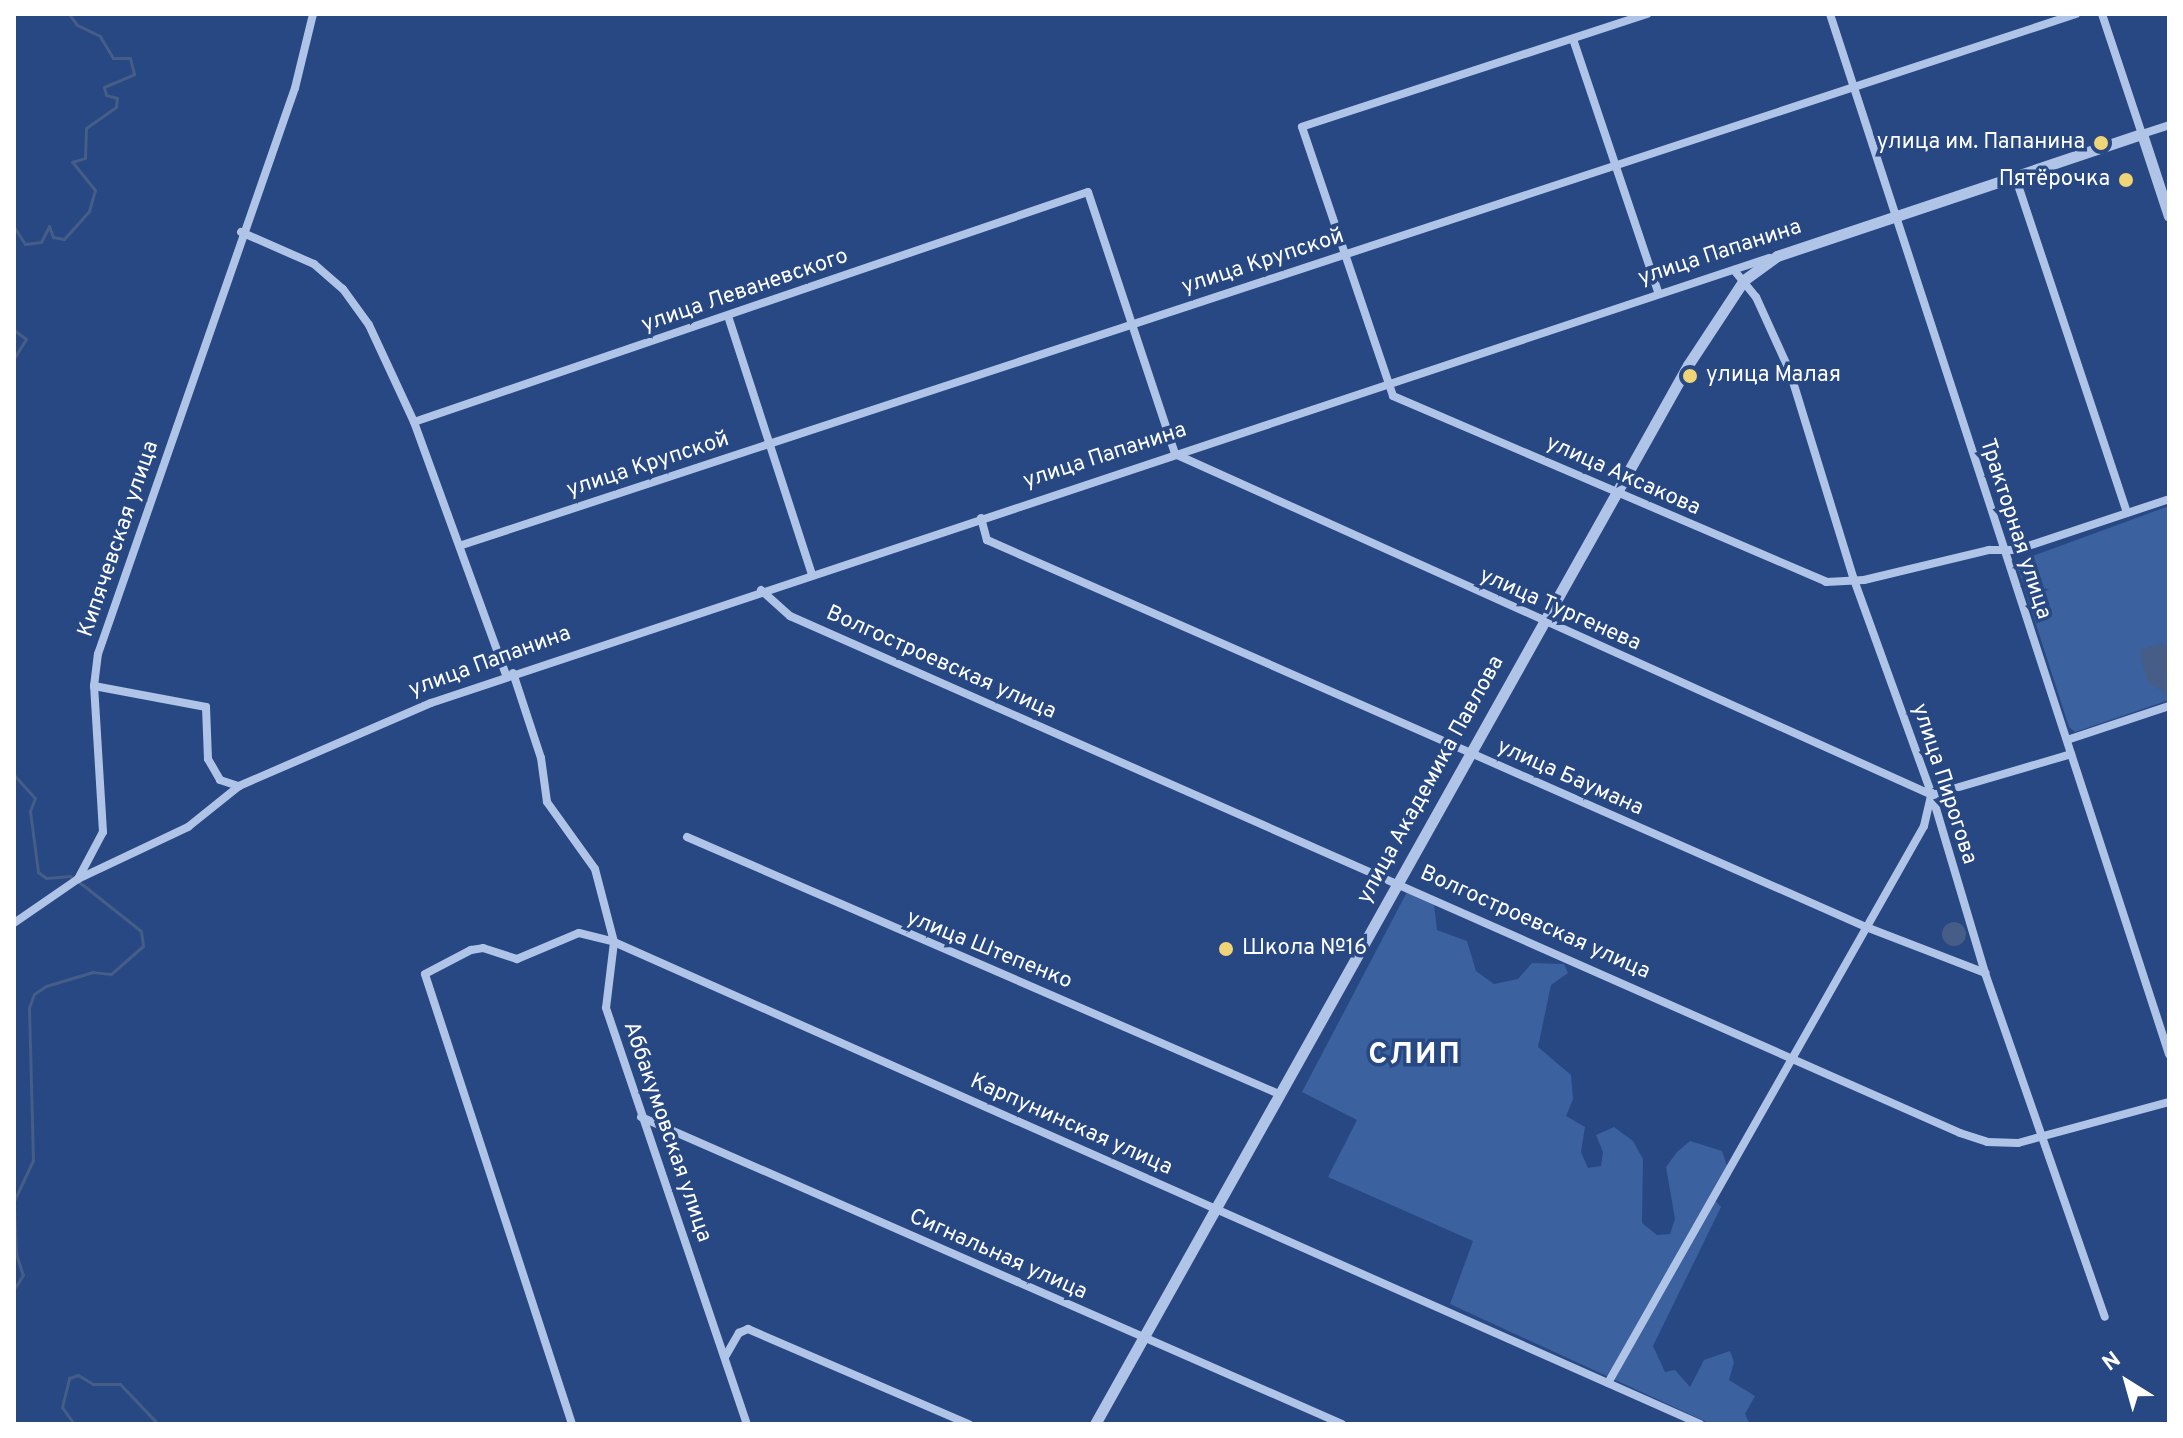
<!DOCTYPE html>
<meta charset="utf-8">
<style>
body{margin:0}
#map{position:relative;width:2183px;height:1438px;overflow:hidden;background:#274883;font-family:Overpass,sans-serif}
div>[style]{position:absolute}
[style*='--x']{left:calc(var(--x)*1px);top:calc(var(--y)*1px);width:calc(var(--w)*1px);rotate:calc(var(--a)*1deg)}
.green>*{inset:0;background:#3b619f}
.water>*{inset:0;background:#455d87}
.round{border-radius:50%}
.stream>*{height:3px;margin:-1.5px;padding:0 1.5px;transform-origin:1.5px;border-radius:1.5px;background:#455d87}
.minor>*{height:8px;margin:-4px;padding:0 4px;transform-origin:4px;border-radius:4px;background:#b0c4e7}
.tertiary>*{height:11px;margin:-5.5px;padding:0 5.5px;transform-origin:5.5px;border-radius:5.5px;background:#b0c4e7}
.dots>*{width:22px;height:22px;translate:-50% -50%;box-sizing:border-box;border:4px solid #274883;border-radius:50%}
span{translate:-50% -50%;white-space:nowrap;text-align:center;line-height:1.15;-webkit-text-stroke:7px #274883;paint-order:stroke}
.poi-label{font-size:22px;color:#fff}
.right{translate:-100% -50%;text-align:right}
.left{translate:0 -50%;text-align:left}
.street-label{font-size:22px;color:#fff}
.district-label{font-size:30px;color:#fff;font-weight:700;letter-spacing:2px}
.frame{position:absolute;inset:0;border:16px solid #fff;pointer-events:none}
.north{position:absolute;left:2087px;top:1342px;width:80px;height:80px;-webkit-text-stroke:6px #274883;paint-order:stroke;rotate:323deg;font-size:22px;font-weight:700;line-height:32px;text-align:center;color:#fff}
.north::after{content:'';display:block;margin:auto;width:28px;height:36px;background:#fff;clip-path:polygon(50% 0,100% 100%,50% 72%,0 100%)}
</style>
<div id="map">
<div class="green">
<div style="clip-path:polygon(2169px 506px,2169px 700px,2075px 732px,2069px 727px,2016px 562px)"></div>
<div style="clip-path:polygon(1407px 892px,1434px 905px,1437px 930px,1467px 941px,1476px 971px,1494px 984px,1518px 979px,1532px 963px,1564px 964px,1568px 973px,1551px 985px,1538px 1047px,1571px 1075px,1573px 1099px,1566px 1116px,1585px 1127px,1581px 1152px,1588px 1168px,1601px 1166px,1603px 1152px,1596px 1135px,1614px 1127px,1633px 1141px,1643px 1159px,1642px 1223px,1657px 1235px,1670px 1234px,1675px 1219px,1666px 1167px,1677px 1152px,1690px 1141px,1722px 1151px,1727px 1166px,1712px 1197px,1721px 1207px,1653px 1346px,1665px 1372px,1675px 1370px,1690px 1387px,1704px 1360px,1730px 1351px,1734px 1362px,1729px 1380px,1755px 1396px,1745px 1414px,1750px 1424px,1711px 1424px,1450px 1304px,1473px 1241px,1328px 1177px,1357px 1120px,1302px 1092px)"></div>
</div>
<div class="water">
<div style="clip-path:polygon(2162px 643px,2169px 647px,2166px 694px,2148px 682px,2142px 661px,2141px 650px)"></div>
<div class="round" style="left:1942px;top:922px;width:24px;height:24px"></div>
</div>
<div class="stream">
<div style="--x:14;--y:227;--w:20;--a:57"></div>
<div style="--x:25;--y:244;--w:16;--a:-7"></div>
<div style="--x:41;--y:242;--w:18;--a:-63"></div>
<div style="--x:49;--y:226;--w:12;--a:70"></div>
<div style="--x:53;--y:237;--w:11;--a:10"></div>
<div style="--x:64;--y:239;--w:38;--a:-48"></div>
<div style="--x:89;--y:211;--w:22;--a:-74"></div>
<div style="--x:95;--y:190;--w:36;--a:-129"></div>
<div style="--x:72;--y:162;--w:14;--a:-17"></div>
<div style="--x:85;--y:158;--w:30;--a:-88"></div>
<div style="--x:86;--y:128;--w:37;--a:-35"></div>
<div style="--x:116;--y:107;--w:9;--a:-84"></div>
<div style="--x:117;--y:98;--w:11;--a:-165"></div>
<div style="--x:106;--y:95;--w:8;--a:-104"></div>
<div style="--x:104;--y:87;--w:33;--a:-23"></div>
<div style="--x:134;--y:74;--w:16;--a:-104"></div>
<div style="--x:130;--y:58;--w:17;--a:180"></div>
<div style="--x:113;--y:58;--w:26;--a:-121"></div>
<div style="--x:100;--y:36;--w:25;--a:-154"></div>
<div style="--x:77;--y:25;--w:14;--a:-126"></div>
<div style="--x:14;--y:330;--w:15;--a:37"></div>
<div style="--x:26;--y:339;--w:22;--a:122"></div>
<div style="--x:14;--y:775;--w:31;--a:48"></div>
<div style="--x:35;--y:798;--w:14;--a:111"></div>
<div style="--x:30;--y:811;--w:62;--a:82.5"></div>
<div style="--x:38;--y:872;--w:10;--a:37"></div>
<div style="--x:46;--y:878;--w:24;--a:-5"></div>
<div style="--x:70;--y:876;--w:16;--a:35"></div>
<div style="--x:83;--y:885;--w:74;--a:38.4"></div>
<div style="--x:141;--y:931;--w:15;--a:82"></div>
<div style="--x:143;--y:946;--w:43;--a:138.8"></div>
<div style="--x:111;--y:974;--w:18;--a:-174"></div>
<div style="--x:93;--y:972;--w:49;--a:163.4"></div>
<div style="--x:46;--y:986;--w:14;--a:146"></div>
<div style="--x:34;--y:994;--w:15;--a:110"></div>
<div style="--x:29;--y:1008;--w:152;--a:88.5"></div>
<div style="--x:33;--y:1160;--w:45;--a:114.9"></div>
<div style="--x:14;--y:1201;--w:53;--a:87.8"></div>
<div style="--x:16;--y:1254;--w:22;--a:72"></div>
<div style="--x:23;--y:1275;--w:17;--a:123"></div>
<div style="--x:74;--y:1424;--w:21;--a:-125"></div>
<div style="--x:62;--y:1407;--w:30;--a:-76"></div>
<div style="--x:69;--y:1378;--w:9;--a:-18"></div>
<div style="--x:78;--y:1375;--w:17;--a:31"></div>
<div style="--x:93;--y:1384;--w:27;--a:0"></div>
<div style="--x:120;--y:1384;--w:55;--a:46.5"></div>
</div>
<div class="minor">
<div style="--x:1647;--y:14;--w:363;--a:161.9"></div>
<div style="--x:1302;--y:127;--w:284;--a:71.3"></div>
<div style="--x:1393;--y:396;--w:471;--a:23.2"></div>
<div style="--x:1826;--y:582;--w:38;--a:-3"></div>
<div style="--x:1864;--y:580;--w:129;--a:-13.5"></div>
<div style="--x:1989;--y:550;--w:27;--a:0"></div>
<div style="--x:2016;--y:550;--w:161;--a:-18.4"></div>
<div style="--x:1830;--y:14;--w:1094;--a:71.95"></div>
<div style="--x:2102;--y:14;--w:126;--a:71.6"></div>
<div style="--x:2142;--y:134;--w:28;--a:-18"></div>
<div style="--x:1573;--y:39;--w:269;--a:71.4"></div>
<div style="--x:2015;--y:176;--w:355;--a:71.6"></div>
<div style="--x:241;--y:232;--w:80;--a:23.7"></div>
<div style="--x:314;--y:264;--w:38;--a:41"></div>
<div style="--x:343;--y:289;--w:44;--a:54.2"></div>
<div style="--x:369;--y:325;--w:107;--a:65.1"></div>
<div style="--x:414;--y:422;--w:269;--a:70"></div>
<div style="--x:1734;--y:270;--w:35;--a:51"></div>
<div style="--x:1756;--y:297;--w:82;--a:65.6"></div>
<div style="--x:1790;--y:372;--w:214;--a:72.9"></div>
<div style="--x:1853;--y:577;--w:232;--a:70.1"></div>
<div style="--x:1932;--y:795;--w:186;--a:73.4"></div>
<div style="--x:1985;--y:973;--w:364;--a:70.8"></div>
<div style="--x:728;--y:316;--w:271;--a:72"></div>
<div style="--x:414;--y:422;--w:712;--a:-18.84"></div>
<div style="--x:1088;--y:192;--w:276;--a:71.6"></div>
<div style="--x:1175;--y:454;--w:830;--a:24.25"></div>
<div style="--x:981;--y:518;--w:23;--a:75"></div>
<div style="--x:987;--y:540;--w:960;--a:23.76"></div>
<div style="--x:1866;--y:927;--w:128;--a:21.1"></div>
<div style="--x:462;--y:545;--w:1699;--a:-18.21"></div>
<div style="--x:761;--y:590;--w:39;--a:42"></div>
<div style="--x:790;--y:616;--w:1279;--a:23.84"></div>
<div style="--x:1960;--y:1133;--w:28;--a:18"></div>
<div style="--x:1987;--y:1142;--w:31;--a:2"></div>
<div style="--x:2018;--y:1143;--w:156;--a:-15.2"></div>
<div style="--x:513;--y:673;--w:89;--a:71.8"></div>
<div style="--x:541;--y:758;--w:44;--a:82.2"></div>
<div style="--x:547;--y:802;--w:82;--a:54.4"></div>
<div style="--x:595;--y:869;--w:75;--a:75.4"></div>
<div style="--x:614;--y:942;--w:66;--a:96.9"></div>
<div style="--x:606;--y:1008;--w:439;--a:71.3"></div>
<div style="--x:94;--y:686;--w:114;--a:10.6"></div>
<div style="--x:206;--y:707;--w:52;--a:87.8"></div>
<div style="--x:208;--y:759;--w:24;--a:60"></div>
<div style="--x:220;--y:780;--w:20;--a:18"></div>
<div style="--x:2067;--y:740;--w:108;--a:-18.4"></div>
<div style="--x:1932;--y:795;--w:145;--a:-16.4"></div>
<div style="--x:687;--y:837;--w:645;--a:23.47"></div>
<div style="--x:78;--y:879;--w:122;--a:-25.3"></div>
<div style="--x:188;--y:827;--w:65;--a:-38.8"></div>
<div style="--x:239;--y:786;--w:209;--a:-23.4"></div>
<div style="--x:431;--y:703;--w:1410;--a:-18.4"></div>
<div style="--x:14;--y:923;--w:78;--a:-34.5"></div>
<div style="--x:78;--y:879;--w:53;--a:-62"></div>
<div style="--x:103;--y:832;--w:146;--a:-93.5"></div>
<div style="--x:94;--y:686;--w:32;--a:-83"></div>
<div style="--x:98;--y:654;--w:599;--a:-70.81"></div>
<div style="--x:295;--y:88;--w:76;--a:-76.3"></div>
<div style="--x:641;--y:1117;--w:765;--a:23.65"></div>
<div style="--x:725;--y:1357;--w:28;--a:-60"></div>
<div style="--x:739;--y:1333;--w:10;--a:-24"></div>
<div style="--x:748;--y:1329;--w:241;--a:23.3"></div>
<div style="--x:1608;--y:1383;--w:640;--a:-60.43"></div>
<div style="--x:1924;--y:826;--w:31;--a:-77"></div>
<div style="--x:572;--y:1424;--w:473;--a:-108.1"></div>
<div style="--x:425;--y:974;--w:52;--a:-27.6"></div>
<div style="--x:471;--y:950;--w:12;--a:-9"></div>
<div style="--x:483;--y:948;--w:36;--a:18"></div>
<div style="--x:517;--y:959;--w:67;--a:-22.8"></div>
<div style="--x:579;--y:933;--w:36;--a:14"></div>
<div style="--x:614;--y:942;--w:1188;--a:23.93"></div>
</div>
<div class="tertiary">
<div style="--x:1095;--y:1424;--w:1214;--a:-60.75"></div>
<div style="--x:1688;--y:365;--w:102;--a:-56.6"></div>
<div style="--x:1744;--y:280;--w:41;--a:-36"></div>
<div style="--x:1777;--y:256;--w:385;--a:-18.5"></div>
<div style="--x:2142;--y:134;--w:86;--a:71.8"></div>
</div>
<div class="dots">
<div style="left:2101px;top:143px;background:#efd575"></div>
<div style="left:2126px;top:180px;background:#efd575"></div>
<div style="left:1690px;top:376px;background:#efd575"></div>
<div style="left:1226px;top:949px;background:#efd575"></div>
</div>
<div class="poi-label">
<span class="right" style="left:2085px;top:143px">улица им. Папанина</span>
<span class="right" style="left:2110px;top:180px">Пятёрочка</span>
<span class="left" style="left:1706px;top:376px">улица Малая</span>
<span class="left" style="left:1242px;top:949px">Школа №16</span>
</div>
<div class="street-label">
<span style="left:1720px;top:253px;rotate:-18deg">улица Папанина</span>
<span style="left:1263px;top:262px;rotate:-18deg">улица Крупской</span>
<span style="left:745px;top:291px;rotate:-19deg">улица Леваневского</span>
<span style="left:1105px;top:456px;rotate:-18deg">улица Папанина</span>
<span style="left:648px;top:465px;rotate:-18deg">улица Крупской</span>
<span style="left:1623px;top:476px;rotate:24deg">улица Аксакова</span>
<span style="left:2015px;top:529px;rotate:72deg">Тракторная улица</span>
<span style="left:119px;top:539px;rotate:-71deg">Кипячевская улица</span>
<span style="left:1560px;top:610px;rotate:24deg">улица Тургенева</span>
<span style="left:490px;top:662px;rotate:-20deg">улица Папанина</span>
<span style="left:941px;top:663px;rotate:24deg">Волгостроевская улица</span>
<span style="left:1570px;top:778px;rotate:24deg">улица Баумана</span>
<span style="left:1431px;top:780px;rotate:-61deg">улица Академика Павлова</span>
<span style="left:1944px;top:784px;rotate:72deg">улица Пирогова</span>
<span style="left:1535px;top:923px;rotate:24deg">Волгостроевская улица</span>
<span style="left:989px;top:950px;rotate:22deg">улица Штепенко</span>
<span style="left:1071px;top:1125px;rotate:24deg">Карпунинская улица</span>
<span style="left:667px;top:1132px;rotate:71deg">Аббакумовская улица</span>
<span style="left:998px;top:1255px;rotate:24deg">Сигнальная улица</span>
</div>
<div class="district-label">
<span style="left:1415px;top:1056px">СЛИП</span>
</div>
<div class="frame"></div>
<div class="north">N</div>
</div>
